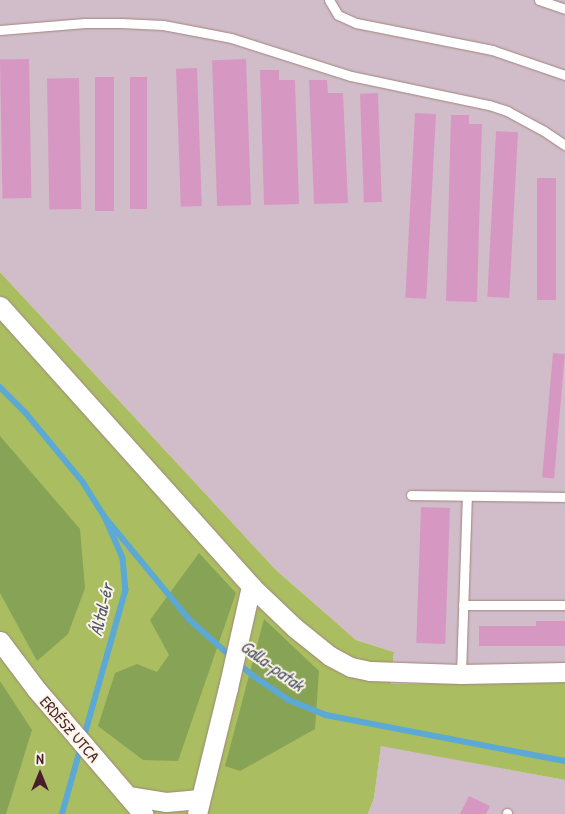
<!DOCTYPE html>
<meta charset="utf-8">
<style>
body{margin:0}
#map{position:relative;width:565px;height:814px;overflow:hidden;background:#f9e9d3;font-family:"Patrick Hand",sans-serif}
div>[style]{position:absolute}
[style*='--x']{left:calc(var(--x)*1px);top:calc(var(--y)*1px);width:calc(var(--w)*1px);rotate:calc(var(--a)*1deg)}
.industrial>*{inset:0;background:#d1bdc9}
.green>*{inset:0;background:#aabd60}
.forest>*{inset:0;background:#87a456}
.stream>*{height:5.5px;margin:-2.75px;padding:0 2.75px;transform-origin:2.75px;border-radius:2.75px;background:#5ba9d4}
.building>*{inset:0;background:#d698c3;transform-origin:0 0}
.roads{filter:drop-shadow(0 0 1px #a2847f) drop-shadow(0 0 1px #a2847f)}
.service>*{height:9px;margin:-4.5px;padding:0 4.5px;transform-origin:4.5px;border-radius:4.5px;background:#fff}
.minor>*{height:19px;margin:-9.5px;padding:0 9.5px;transform-origin:9.5px;border-radius:9.5px;background:#fff}
span{translate:-50% -50%;white-space:nowrap;text-align:center;line-height:1.15;-webkit-text-stroke:4px #fcf5e5;paint-order:stroke}
.street-label{font-size:16px;color:#4a1f2b}
.water-label{font-size:18px;color:#51566f;font-style:italic}
.north{position:absolute;left:15px;top:749px;width:50px;height:50px;-webkit-text-stroke:4px #fcf5e5;paint-order:stroke;rotate:0deg;font-size:14px;font-weight:700;line-height:20px;text-align:center;color:#4a1f2b}
.north::after{content:'';display:block;margin:auto;width:18px;height:22px;background:#4a1f2b;clip-path:polygon(50% 0,100% 100%,50% 72%,0 100%)}
</style>
<div id="map">
<div class="industrial">
<div style="clip-path:polygon(0 0,565px 0,565px 681px,391px 684px,394px 652px,356px 640px,276px 570px,0 272px)"></div>
<div style="clip-path:polygon(381px 745px,565px 780px,565px 814px,368px 814px,374px 798px)"></div>
</div>
<div class="green">
<div style="clip-path:polygon(0 272px,276px 570px,356px 640px,394px 652px,391px 684px,565px 681px,565px 780px,381px 746px,374px 798px,368px 814px,0 814px)"></div>
</div>
<div class="forest">
<div style="clip-path:polygon(0 436px,80px 529px,85px 588px,68px 634px,37px 661px,0 593px)"></div>
<div style="clip-path:polygon(199px 553px,236px 593px,178px 761px,143px 760px,98px 726px,115px 673px,137px 664px,157px 672px,169px 655px,150px 620px)"></div>
<div style="clip-path:polygon(264px 619px,319px 671px,315px 729px,240px 771px,225px 766px)"></div>
<div style="clip-path:polygon(0 681px,32px 730px,6px 814px,0 814px)"></div>
</div>
<div class="stream">
<div style="--x:0;--y:387;--w:37;--a:45"></div>
<div style="--x:26;--y:413;--w:89;--a:50.4"></div>
<div style="--x:83;--y:482;--w:41;--a:57.8"></div>
<div style="--x:105;--y:517;--w:45;--a:66.3"></div>
<div style="--x:123;--y:558;--w:32;--a:85"></div>
<div style="--x:126;--y:590;--w:154;--a:105.8"></div>
<div style="--x:105;--y:517;--w:132;--a:50.5"></div>
<div style="--x:189;--y:619;--w:83;--a:41.6"></div>
<div style="--x:251;--y:674;--w:46;--a:34.4"></div>
<div style="--x:289;--y:700;--w:40;--a:22"></div>
<div style="--x:326;--y:715;--w:243;--a:10.9"></div>
<div style="--x:62;--y:814;--w:71;--a:-74.4"></div>
</div>
<div class="building">
<div style="left:29px;top:59px;width:139px;height:29px;rotate:89deg"></div>
<div style="left:246px;top:59px;width:146px;height:34px;rotate:88deg"></div>
<div style="left:197px;top:68px;width:138px;height:21px;rotate:88deg"></div>
<div style="clip-path:polygon(260px 70px,279px 70px,279px 80px,295px 80px,299px 204px,264px 205px)"></div>
<div style="left:95px;top:77px;width:19px;height:134px"></div>
<div style="left:130px;top:77px;width:17px;height:132px"></div>
<div style="left:79px;top:78px;width:131px;height:32px;rotate:89deg"></div>
<div style="clip-path:polygon(309px 80px,327px 80px,328px 93px,343px 93px,348px 203px,314px 204px)"></div>
<div style="left:378px;top:93px;width:109px;height:18px;rotate:88deg"></div>
<div style="left:415px;top:113px;width:21px;height:185px;rotate:3deg"></div>
<div style="clip-path:polygon(451px 115px,469px 115px,469px 124px,482px 124px,477px 302px,446px 301px)"></div>
<div style="left:496px;top:131px;width:22px;height:166px;rotate:3deg"></div>
<div style="left:537px;top:178px;width:19px;height:122px"></div>
<div style="left:553px;top:353px;width:12px;height:125px;rotate:5deg"></div>
<div style="left:421px;top:507px;width:29px;height:136px;rotate:2deg"></div>
<div style="clip-path:polygon(536px 621px,565px 621px,565px 646px,479px 646px,479px 626px,536px 626px)"></div>
<div style="clip-path:polygon(469px 796px,490px 806px,486px 814px,460px 814px)"></div>
</div>
<div class="roads">
<div class="service">
<div style="--x:329;--y:0;--w:17;--a:59"></div>
<div style="--x:338;--y:15;--w:20;--a:24"></div>
<div style="--x:356;--y:23;--w:139;--a:11.2"></div>
<div style="--x:492;--y:50;--w:77;--a:18.9"></div>
<div style="--x:539;--y:0;--w:28;--a:19"></div>
<div style="--x:0;--y:30;--w:85;--a:-4.7"></div>
<div style="--x:85;--y:23;--w:36;--a:0"></div>
<div style="--x:121;--y:23;--w:42;--a:2.7"></div>
<div style="--x:163;--y:25;--w:69;--a:10.8"></div>
<div style="--x:231;--y:38;--w:126;--a:17.6"></div>
<div style="--x:351;--y:76;--w:141;--a:11.9"></div>
<div style="--x:489;--y:105;--w:19;--a:18"></div>
<div style="--x:507;--y:111;--w:42;--a:28.4"></div>
<div style="--x:544;--y:131;--w:25;--a:34"></div>
<div style="--x:411;--y:495;--w:154;--a:0.7"></div>
<div style="--x:463;--y:605;--w:102;--a:0"></div>
<div style="--x:461;--y:674;--w:177;--a:-88.1"></div>
<div style="--x:507;--y:814;--w:1;--a:-90"></div>
</div>
<div class="minor">
<div style="--x:0;--y:306;--w:376;--a:48.1"></div>
<div style="--x:251;--y:586;--w:61;--a:43.7"></div>
<div style="--x:295;--y:628;--w:45;--a:38.7"></div>
<div style="--x:330;--y:656;--w:24;--a:28"></div>
<div style="--x:351;--y:667;--w:19;--a:12"></div>
<div style="--x:370;--y:671;--w:91;--a:1.9"></div>
<div style="--x:461;--y:674;--w:104;--a:-1.1"></div>
<div style="--x:0;--y:641;--w:60;--a:53.1"></div>
<div style="--x:36;--y:689;--w:165;--a:49.4"></div>
<div style="--x:128;--y:796;--w:38;--a:9"></div>
<div style="--x:166;--y:802;--w:34;--a:-5"></div>
<div style="--x:197;--y:814;--w:130;--a:-76.2"></div>
<div style="--x:228;--y:688;--w:105;--a:-77.3"></div>
</div>
</div>
<div class="street-label">
<span style="left:70px;top:729px;rotate:49deg">ERDÉSZ UTCA</span>
</div>
<div class="water-label">
<span style="left:102px;top:610px;rotate:-77deg">Által-ér</span>
<span style="left:272px;top:666px;rotate:36deg">Galla-patak</span>
</div>
<div class="north">N</div>
</div>
